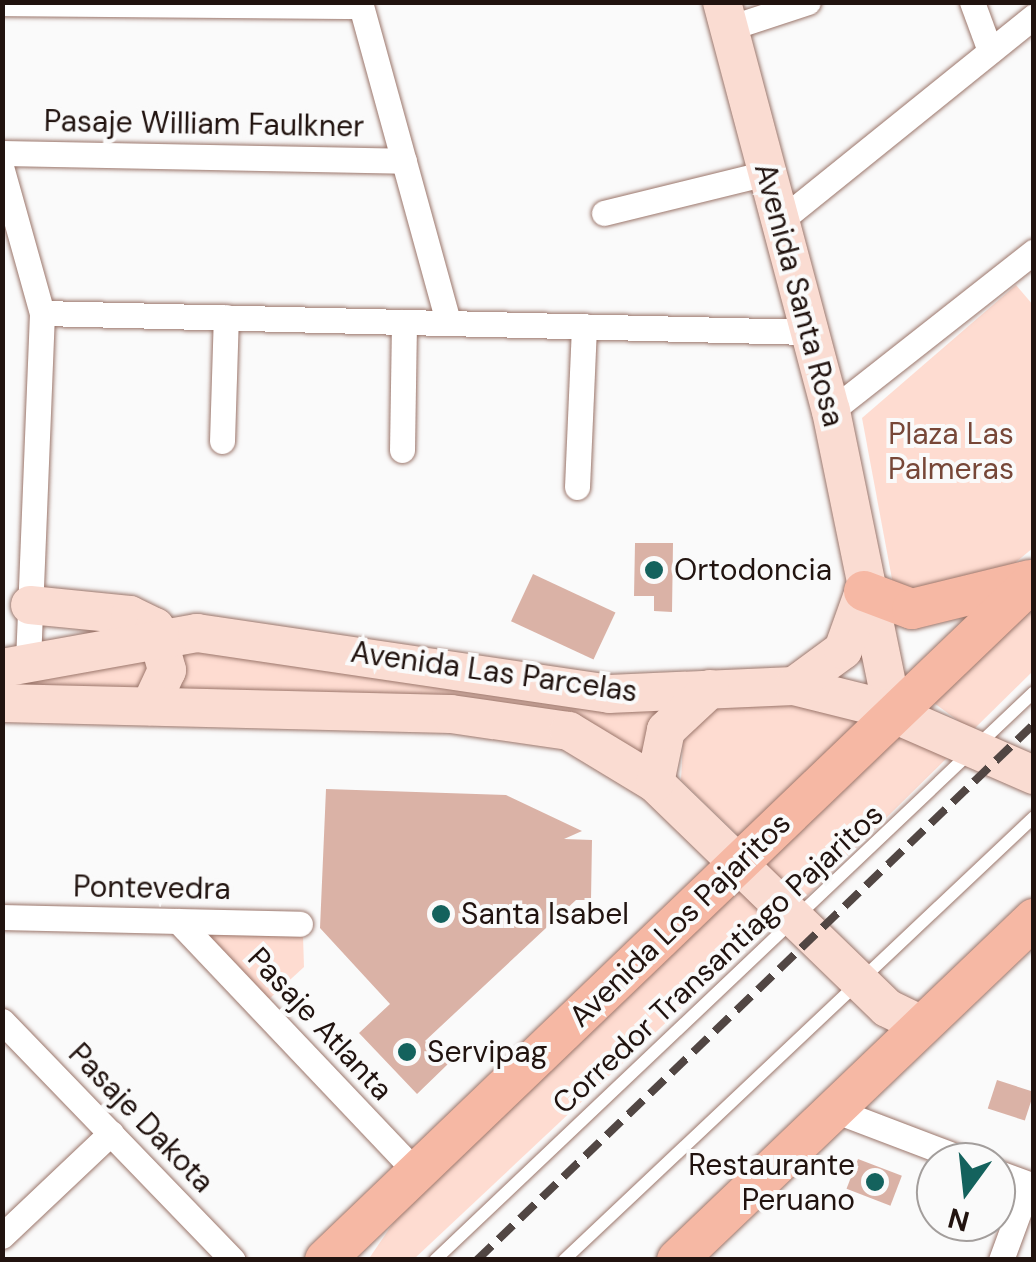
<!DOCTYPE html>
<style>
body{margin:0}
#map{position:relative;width:1036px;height:1262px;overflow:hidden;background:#fafafa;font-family:"DM Sans",sans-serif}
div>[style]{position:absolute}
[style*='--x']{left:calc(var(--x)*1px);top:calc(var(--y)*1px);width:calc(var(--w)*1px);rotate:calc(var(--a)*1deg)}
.green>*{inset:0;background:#fedcd1}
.building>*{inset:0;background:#dab2a6;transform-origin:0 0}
.roads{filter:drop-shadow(0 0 2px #9b766b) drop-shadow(0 0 2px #9b766b)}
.lane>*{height:12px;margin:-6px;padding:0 6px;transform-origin:6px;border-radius:6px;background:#fff}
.street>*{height:25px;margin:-12.5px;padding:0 12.5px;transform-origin:12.5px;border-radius:12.5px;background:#fff}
.secondary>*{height:38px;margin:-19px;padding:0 19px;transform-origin:19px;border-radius:19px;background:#fadcd2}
.primary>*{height:40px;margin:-20px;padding:0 20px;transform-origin:20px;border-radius:20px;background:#f6b8a4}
.rail>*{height:8px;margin-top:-4px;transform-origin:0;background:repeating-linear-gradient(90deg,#514643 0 20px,transparent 0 30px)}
.dots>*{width:28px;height:28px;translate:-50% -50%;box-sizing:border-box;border:5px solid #fafafa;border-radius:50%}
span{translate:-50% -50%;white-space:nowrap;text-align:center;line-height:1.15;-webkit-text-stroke:8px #fafafa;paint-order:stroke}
.street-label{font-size:30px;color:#21130f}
.park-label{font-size:30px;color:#774738}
.poi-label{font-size:30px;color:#21130f}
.left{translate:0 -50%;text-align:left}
.right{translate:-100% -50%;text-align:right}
.frame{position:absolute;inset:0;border:5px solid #21130f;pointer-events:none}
.north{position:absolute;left:916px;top:1142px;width:100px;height:100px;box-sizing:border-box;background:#fafafa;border:2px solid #a39e9c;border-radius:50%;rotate:195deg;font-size:28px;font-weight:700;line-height:40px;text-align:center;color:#21130f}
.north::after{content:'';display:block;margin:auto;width:35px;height:45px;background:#14625d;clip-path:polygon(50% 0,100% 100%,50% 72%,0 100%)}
</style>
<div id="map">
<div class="green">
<div style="clip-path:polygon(1016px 285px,1033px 305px,1033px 548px,1005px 571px,895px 595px,862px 418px)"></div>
<div style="clip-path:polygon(1033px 604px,1033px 671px,972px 731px,930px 700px)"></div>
<div style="clip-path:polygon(187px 646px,664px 710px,645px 762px,610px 737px,3px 695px,3px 673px)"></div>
<div style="clip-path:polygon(801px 700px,864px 715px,741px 838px,681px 780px,683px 742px,711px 709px)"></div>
<div style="clip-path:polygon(896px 731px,952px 753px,801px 902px,764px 867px)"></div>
<div style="clip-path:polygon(739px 890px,772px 923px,414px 1259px,368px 1260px,415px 1191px)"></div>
<div style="clip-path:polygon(198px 931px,303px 936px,304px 967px,267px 1001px)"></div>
</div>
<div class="building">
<div style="clip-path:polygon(635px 543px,673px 543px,672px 612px,654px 611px,654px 596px,634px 596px)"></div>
<div style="left:533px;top:574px;width:91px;height:52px;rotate:25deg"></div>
<div style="clip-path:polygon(326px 789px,506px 795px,582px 831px,564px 839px,592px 840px,591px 900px,576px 900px,425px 1041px,448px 1064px,417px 1094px,359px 1033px,390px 1004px,320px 928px)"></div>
<div style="left:997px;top:1080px;width:39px;height:30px;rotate:18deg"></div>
<div style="left:858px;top:1159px;width:47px;height:32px;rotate:21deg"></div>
</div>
<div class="roads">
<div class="lane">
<div style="--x:435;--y:1260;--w:825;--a:-43.48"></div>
<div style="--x:564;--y:1260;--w:646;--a:-43.31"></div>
</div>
<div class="street">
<div style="--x:360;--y:2;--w:332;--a:74.6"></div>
<div style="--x:972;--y:2;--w:52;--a:69.8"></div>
<div style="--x:2;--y:3;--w:359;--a:0.5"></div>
<div style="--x:729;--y:28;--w:83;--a:-18.2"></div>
<div style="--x:2;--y:153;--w:402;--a:1.1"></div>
<div style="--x:2;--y:170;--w:148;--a:74.4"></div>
<div style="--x:42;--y:313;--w:353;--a:92.3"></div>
<div style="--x:604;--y:213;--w:168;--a:-13.8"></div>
<div style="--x:780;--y:221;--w:326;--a:-38.9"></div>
<div style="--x:42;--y:313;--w:768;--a:1.42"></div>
<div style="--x:831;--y:411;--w:258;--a:-38.2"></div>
<div style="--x:222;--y:441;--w:124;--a:-88.2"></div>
<div style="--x:402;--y:450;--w:128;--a:-89.1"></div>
<div style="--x:577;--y:487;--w:161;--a:-87.5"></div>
<div style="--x:2;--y:917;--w:298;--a:1.3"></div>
<div style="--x:178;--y:921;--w:346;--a:46.5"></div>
<div style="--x:2;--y:1021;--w:332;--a:46"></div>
<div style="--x:834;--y:1110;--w:147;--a:20.8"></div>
<div style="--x:996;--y:1172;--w:40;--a:20.2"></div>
<div style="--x:2;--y:1236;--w:150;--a:-43.4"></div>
<div style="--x:1001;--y:1260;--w:81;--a:-69.8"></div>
</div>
<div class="secondary">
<div style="--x:722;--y:2;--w:423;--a:75.1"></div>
<div style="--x:831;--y:411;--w:308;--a:78.4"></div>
<div style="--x:30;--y:605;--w:100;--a:5.7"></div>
<div style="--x:130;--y:615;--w:28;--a:26"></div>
<div style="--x:155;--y:627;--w:45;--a:74.4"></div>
<div style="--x:167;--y:670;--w:40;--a:115"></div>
<div style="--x:2;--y:668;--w:198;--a:-10.2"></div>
<div style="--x:197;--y:633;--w:416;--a:8.4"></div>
<div style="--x:609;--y:694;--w:185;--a:-2.5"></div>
<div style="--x:794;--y:686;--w:87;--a:14"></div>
<div style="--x:878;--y:707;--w:170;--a:23.6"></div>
<div style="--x:794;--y:686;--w:61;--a:-36.3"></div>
<div style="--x:843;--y:650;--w:59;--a:-70.3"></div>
<div style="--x:2;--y:703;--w:449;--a:1.4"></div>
<div style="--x:451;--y:714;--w:119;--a:8.2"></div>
<div style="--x:569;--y:731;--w:100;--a:31.2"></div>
<div style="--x:655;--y:783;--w:323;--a:44.1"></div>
<div style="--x:887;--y:1008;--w:39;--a:26"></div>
<div style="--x:655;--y:783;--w:54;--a:-78.3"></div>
<div style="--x:666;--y:730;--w:60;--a:-43"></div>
</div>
<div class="primary">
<div style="--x:864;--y:591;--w:51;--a:20.6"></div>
<div style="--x:912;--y:609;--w:122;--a:-13.8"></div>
<div style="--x:325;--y:1260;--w:982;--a:-43.8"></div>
<div style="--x:677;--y:1260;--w:494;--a:-43.7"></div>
</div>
</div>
<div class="rail">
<div style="--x:477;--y:1260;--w:773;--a:-43.9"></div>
</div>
<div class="dots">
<div style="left:654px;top:570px;background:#14625d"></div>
<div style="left:441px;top:914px;background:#14625d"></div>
<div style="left:407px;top:1052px;background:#14625d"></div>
<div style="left:875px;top:1182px;background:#14625d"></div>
</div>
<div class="street-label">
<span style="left:204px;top:124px;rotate:1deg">Pasaje William Faulkner</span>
<span style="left:799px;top:295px;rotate:75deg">Avenida Santa Rosa</span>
<span style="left:494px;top:672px;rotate:8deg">Avenida Las Parcelas</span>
<span style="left:152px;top:888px;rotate:1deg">Pontevedra</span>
<span style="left:680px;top:920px;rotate:-44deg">Avenida Los Pajaritos</span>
<span style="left:718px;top:959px;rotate:-43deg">Corredor Transantiago Pajaritos</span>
<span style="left:320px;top:1024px;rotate:47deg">Pasaje Atlanta</span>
<span style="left:141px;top:1118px;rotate:46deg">Pasaje Dakota</span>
</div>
<div class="park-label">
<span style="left:951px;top:451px">Plaza Las<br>Palmeras</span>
</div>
<div class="poi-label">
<span class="left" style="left:674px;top:570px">Ortodoncia</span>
<span class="left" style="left:461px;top:914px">Santa Isabel</span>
<span class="left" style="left:427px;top:1052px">Servipag</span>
<span class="right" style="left:855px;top:1182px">Restaurante<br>Peruano</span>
</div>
<div class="frame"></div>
<div class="north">N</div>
</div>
